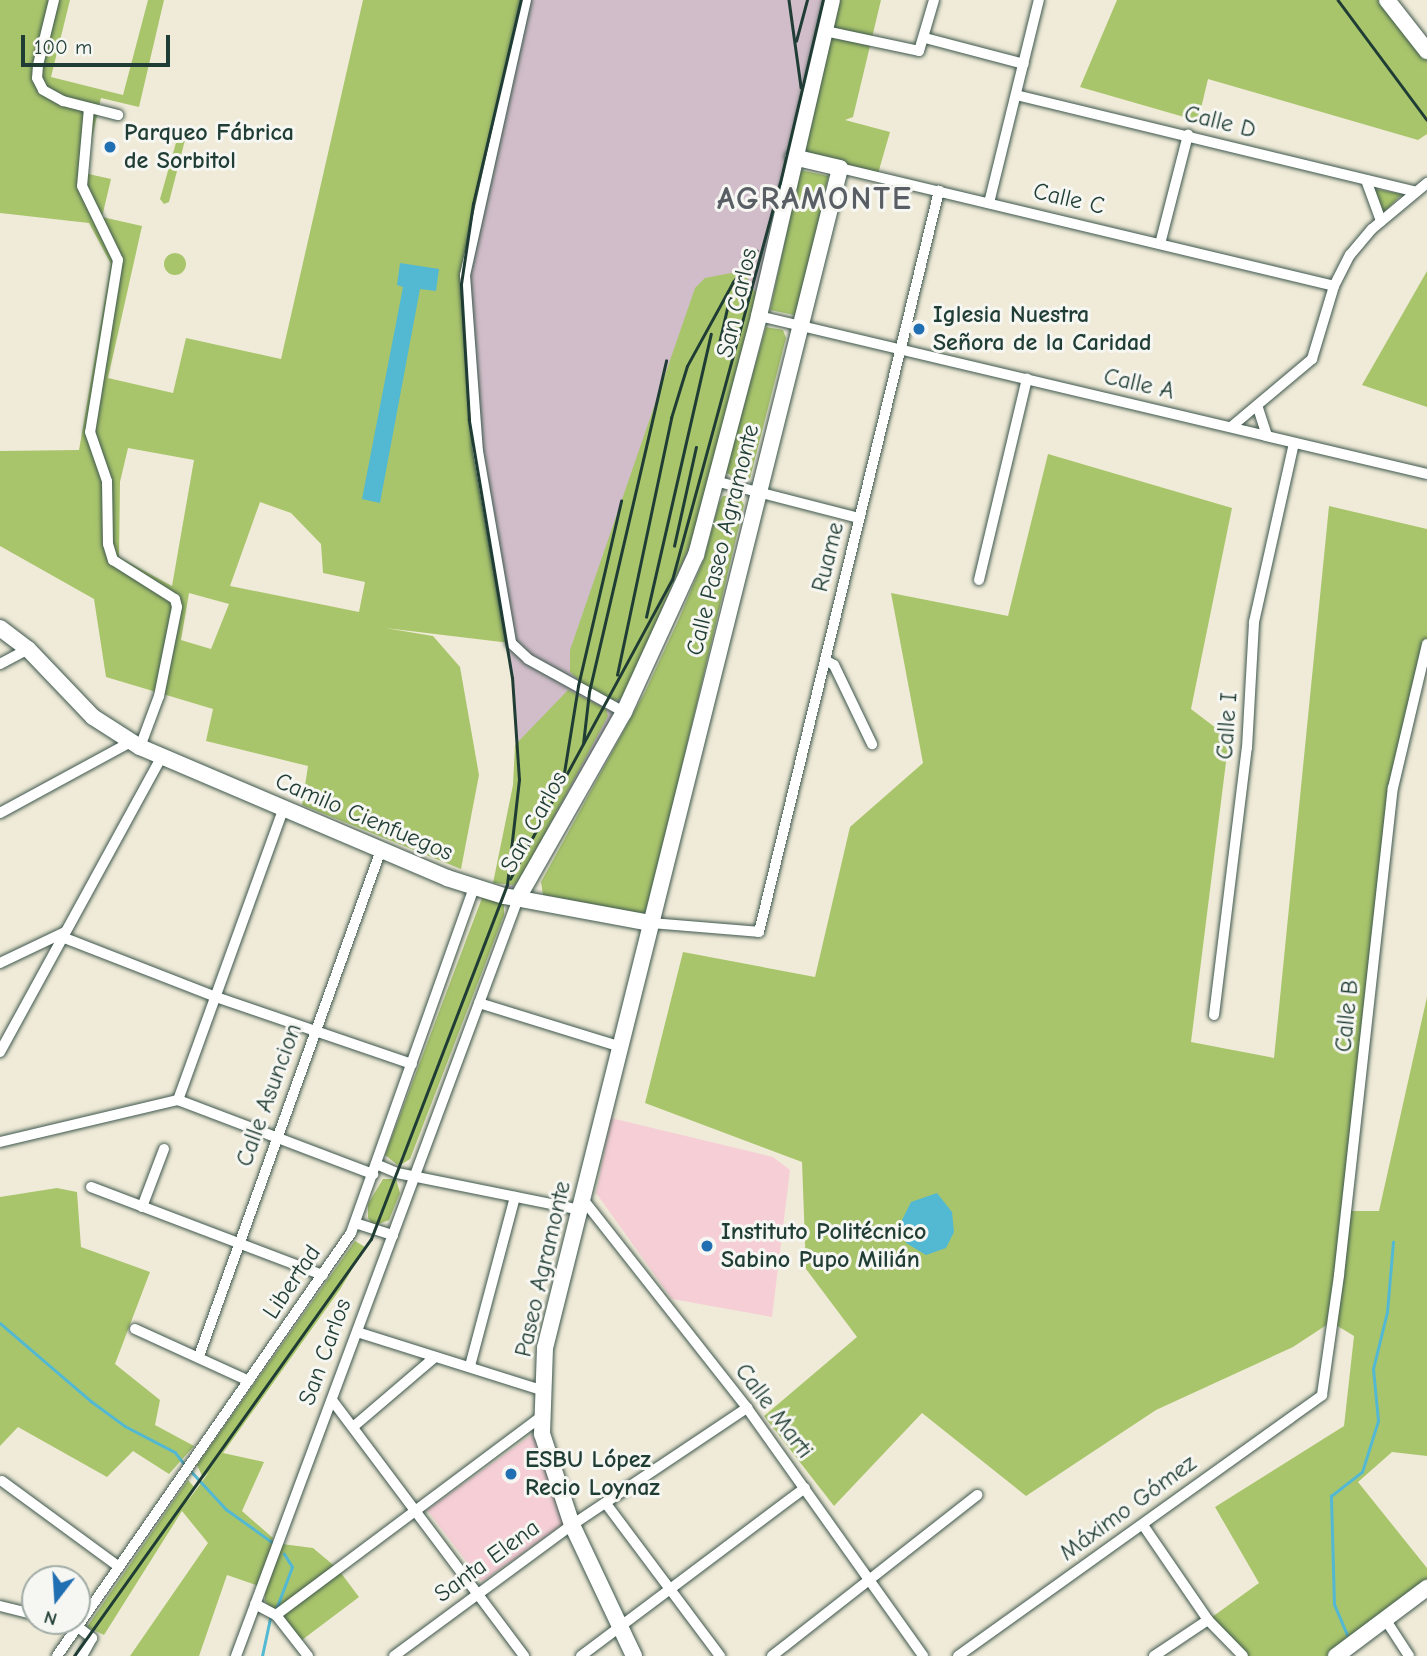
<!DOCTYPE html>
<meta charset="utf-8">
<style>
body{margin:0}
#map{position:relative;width:1427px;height:1656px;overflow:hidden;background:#f0ebd8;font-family:"Comic Neue",sans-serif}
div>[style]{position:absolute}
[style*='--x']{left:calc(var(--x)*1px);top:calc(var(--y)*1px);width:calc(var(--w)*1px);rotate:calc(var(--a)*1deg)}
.built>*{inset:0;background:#f6cfd6}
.industrial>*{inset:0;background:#d1bdc9}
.green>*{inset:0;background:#a9c56c;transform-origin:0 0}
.round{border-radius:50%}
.water>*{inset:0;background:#53b8d2}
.stream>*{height:2.5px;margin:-1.25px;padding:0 1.25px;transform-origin:1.25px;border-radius:1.25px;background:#53b8d2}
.roads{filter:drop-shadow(0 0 2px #3e574d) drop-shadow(0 0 2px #3e574d)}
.street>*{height:10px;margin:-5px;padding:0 5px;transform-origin:5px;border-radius:5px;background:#fff}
.secondary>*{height:16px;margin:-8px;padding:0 8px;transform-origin:8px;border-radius:8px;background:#fff}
.rail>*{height:2.5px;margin:-1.25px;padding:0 1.25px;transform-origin:1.25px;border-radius:1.25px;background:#1f3d34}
.dots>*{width:19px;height:19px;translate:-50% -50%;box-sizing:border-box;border:4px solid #f6f6f2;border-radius:50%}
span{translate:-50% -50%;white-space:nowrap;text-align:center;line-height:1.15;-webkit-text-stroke:6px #f6f6f2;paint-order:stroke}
.street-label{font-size:24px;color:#1f3d34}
.poi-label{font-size:24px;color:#1f3d34;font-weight:700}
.left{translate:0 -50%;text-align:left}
.district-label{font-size:32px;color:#585e64;font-weight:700;letter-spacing:2px}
.north{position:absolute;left:21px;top:1565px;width:70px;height:70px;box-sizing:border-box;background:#f6f6f2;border:2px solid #a0aca6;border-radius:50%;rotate:197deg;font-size:19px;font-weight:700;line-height:28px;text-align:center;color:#1f3d34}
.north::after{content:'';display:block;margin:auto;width:24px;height:32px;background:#1f6fb2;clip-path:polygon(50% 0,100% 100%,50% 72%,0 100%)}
.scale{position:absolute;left:21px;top:35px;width:149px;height:32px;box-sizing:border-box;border:4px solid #1f3d34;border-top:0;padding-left:9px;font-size:21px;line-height:24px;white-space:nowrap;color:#1f3d34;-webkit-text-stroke:5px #f6f6f2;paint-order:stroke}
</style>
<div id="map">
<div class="built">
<div style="clip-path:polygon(611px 1118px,773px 1157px,790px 1170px,772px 1317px,672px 1299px,596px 1193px)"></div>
<div style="clip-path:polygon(533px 1434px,563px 1524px,482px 1582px,427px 1510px)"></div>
</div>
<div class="industrial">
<div style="clip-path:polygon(531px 0,832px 0,696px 555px,635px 691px,519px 896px,504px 896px,519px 780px,512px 678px,469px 420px,461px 284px)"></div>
</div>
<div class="green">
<div style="clip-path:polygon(evenodd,0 0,70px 0,51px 77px,123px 95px,148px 0,164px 0,139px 107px,101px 98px,84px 173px,111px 179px,102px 217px,142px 226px,108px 378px,173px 393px,186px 338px,281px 359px,363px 0,527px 0,461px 284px,469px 420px,511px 643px,385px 628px,433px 636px,460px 667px,479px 775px,461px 869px,302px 805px,308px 766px,206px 741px,213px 709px,106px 677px,94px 599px,0 546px,0 451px,79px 450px,111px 264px,89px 223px,0 213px,0 0,128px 448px,194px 460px,172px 586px,119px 557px,120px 482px,128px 448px,0 0,260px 502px,291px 513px,321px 544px,323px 573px,365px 582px,359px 612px,230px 586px,260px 502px,0 0,189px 593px,229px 604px,211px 649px,181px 640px,189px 593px)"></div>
<div style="clip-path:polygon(832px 0,881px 0,853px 117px,845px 120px,890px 132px,877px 177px,793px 157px)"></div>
<div style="clip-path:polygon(1117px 0,1388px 0,1427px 50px,1427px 134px,1418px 140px,1208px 79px,1198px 121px,1080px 87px)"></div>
<div style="clip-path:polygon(179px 132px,185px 140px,169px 202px,164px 204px,160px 199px)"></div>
<div style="left:800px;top:170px;width:29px;height:143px;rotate:12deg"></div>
<div style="clip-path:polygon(1374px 189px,1402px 194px,1382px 214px)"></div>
<div class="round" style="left:164px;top:253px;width:22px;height:22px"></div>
<div style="clip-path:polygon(1427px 271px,1427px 407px,1362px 385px)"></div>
<div style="clip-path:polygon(731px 273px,746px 276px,757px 295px,691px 543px,623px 697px,615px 701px,583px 684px,570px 672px,570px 650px,695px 288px,705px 278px)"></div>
<div style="clip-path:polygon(766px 327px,783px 330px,786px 338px,750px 478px,741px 481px,725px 472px)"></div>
<div style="clip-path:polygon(1048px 454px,1232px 508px,1191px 709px,1229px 738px,1191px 1042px,1274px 1058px,1329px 506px,1427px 529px,1427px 644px,1393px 788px,1347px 1211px,1379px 1211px,1427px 997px,1427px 1456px,1392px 1452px,1358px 1482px,1427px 1568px,1427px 1589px,1337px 1656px,1248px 1656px,1208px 1620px,1259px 1583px,1215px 1507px,1344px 1426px,1354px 1336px,1331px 1322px,1293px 1347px,1156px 1410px,1026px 1496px,922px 1413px,834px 1506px,764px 1416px,857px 1337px,806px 1269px,802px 1162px,645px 1103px,683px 952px,815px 977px,850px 827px,923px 763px,891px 593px,1008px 616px)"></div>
<div style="clip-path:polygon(738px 495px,744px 505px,648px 909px,645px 914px,543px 895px,541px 882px,645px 692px,678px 621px,704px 559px,719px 503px,723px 496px)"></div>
<div style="clip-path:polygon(568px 690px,606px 709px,608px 716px,522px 876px,514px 885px,493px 883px,513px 785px,515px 745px)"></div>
<div style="clip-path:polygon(482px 898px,504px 903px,504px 915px,410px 1159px,399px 1166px,385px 1155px)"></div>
<div style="clip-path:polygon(383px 1179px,396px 1179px,400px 1193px,389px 1220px,374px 1226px,368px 1218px,368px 1204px)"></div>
<div style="clip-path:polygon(57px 1188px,77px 1192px,81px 1247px,150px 1272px,115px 1364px,160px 1400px,155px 1425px,194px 1446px,169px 1474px,133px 1451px,107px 1477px,18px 1427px,0 1446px,0 1197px)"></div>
<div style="clip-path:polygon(355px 1241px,365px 1247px,341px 1288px,223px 1453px,264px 1462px,242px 1511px,273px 1538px,266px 1583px,282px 1544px,313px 1548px,338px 1569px,359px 1597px,298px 1643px,265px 1601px,265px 1588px,227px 1575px,199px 1656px,130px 1656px,208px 1543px,182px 1511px,104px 1635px,87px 1627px,188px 1480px,195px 1488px,187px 1502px,209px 1472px,203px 1478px,197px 1465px)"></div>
</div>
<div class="water">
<div style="clip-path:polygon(400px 263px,439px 269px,436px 291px,420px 289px,380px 503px,362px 499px,403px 287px,397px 285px)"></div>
<div style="clip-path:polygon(937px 1193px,952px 1212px,954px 1232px,946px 1248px,926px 1255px,906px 1243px,902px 1220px,911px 1202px)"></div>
</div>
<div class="stream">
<div style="--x:0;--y:1323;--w:120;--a:40.6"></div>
<div style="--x:91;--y:1401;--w:42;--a:36.3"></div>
<div style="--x:125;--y:1426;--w:56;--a:27.5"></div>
<div style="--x:175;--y:1452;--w:18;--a:52"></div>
<div style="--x:191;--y:1471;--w:52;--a:47.4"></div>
<div style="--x:226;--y:1509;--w:57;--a:35.7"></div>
<div style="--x:275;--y:1612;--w:48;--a:-69.3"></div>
<div style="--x:292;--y:1567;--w:15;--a:-122"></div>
<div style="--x:1347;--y:1635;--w:33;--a:-113"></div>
<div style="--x:1334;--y:1605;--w:109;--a:-91.6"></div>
<div style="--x:1331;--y:1496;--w:39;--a:-38"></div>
<div style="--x:1362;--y:1472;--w:53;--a:-72.6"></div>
<div style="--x:1378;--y:1421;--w:52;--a:-95.5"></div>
<div style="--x:1373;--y:1369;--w:59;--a:-76.2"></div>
<div style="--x:1387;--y:1312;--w:70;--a:-85.1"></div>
<div style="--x:262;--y:1656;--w:40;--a:-78"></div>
</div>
<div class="roads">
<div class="street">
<div style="--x:54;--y:0;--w:67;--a:103.8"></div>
<div style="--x:38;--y:65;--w:13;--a:94"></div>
<div style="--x:37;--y:78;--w:13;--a:63"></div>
<div style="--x:43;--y:90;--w:23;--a:29"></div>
<div style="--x:63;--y:101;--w:57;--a:14.3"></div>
<div style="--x:526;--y:0;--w:282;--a:102.5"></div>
<div style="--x:465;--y:275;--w:176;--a:85.8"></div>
<div style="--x:478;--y:451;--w:195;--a:80.2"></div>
<div style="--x:511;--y:643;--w:23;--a:43"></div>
<div style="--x:528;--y:659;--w:110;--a:28.9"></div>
<div style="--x:825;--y:31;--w:96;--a:12"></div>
<div style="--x:919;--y:51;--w:53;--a:-73.6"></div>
<div style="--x:925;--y:38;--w:102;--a:14.7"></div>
<div style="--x:1016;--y:95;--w:409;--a:13.6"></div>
<div style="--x:89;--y:108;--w:78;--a:95.1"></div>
<div style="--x:82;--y:186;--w:82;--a:64.1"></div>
<div style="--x:118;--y:260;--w:174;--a:99.2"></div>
<div style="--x:90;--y:432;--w:52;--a:70.9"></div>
<div style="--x:107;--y:481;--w:63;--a:89.1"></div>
<div style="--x:108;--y:544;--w:17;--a:73"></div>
<div style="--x:113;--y:560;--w:73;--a:32.2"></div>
<div style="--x:175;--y:599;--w:8;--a:76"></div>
<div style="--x:177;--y:607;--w:91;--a:101.4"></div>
<div style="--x:159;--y:696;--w:54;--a:110.4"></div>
<div style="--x:840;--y:168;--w:508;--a:13.43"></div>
<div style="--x:1366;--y:180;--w:44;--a:69.9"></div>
<div style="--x:989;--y:203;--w:209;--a:-76.2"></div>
<div style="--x:1160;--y:244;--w:113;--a:-75.6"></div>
<div style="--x:759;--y:316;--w:686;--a:13.31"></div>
<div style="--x:1258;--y:408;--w:29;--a:72"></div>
<div style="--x:1231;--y:427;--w:106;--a:-40"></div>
<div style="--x:1312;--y:359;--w:76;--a:-73.2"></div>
<div style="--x:1334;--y:286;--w:35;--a:-63"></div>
<div style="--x:1350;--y:255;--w:34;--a:-50"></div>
<div style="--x:1372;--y:229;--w:72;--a:-39.9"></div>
<div style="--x:715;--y:481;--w:149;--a:14.4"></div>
<div style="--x:979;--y:580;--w:207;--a:-76.6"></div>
<div style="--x:825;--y:660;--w:10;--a:29"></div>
<div style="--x:834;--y:665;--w:88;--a:64.3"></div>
<div style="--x:0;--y:664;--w:32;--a:-28"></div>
<div style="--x:0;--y:813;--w:149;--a:-28.5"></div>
<div style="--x:650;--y:923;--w:109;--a:4.7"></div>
<div style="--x:759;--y:932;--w:763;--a:-76.35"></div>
<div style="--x:62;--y:937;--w:165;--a:21.3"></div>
<div style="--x:216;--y:997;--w:207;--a:18.9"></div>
<div style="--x:0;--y:963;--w:72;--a:-25.5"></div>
<div style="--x:479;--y:1003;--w:145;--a:17.2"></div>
<div style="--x:1214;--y:1015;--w:269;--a:-83"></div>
<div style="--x:1247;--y:748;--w:126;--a:-86.8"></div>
<div style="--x:1254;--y:622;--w:183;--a:-77.4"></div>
<div style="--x:0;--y:1052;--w:337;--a:-61.3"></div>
<div style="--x:178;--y:1100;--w:312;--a:-70.1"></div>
<div style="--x:0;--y:1142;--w:183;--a:-13.3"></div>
<div style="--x:178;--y:1100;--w:209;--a:20.8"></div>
<div style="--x:376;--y:1164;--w:23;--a:23"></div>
<div style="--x:397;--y:1173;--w:187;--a:11.4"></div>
<div style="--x:91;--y:1187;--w:248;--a:20.8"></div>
<div style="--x:582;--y:1198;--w:267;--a:51.8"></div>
<div style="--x:747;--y:1408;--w:304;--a:54.6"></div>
<div style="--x:142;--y:1207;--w:62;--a:-69.2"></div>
<div style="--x:355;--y:1223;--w:40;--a:18"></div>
<div style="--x:135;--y:1329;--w:125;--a:24.5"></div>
<div style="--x:357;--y:1332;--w:193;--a:17.5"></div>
<div style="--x:199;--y:1356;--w:538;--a:-70.22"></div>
<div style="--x:470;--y:1366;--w:175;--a:-75.1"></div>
<div style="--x:332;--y:1400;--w:320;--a:53.1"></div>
<div style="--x:353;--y:1427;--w:108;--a:-40.5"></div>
<div style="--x:2;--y:1481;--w:145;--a:36.3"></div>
<div style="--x:607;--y:1505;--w:189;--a:53.2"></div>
<div style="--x:1143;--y:1525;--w:115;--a:55.6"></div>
<div style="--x:1208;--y:1620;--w:50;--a:45.8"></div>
<div style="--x:255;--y:1604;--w:24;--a:28"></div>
<div style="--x:276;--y:1615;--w:52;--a:52"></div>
<div style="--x:0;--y:1606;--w:36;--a:14"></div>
<div style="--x:276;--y:1615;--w:331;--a:-36.8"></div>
<div style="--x:1385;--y:1619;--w:44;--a:57"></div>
<div style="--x:55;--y:1621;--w:24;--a:15"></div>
<div style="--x:78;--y:1627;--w:18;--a:38"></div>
<div style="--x:92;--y:1638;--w:21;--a:119"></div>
<div style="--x:57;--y:1656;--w:515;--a:-55.2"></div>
<div style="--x:351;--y:1233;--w:367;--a:-70.4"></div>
<div style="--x:236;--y:1656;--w:811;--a:-69.58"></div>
<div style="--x:394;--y:1656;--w:221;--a:-36.4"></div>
<div style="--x:572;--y:1525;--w:211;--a:-33.8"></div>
<div style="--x:581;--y:1656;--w:280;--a:-36.9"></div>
<div style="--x:772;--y:1656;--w:261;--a:-38.1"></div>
<div style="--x:958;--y:1656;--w:448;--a:-35.6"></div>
<div style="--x:1322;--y:1395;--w:121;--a:-81.9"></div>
<div style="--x:1339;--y:1275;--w:490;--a:-83.7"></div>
<div style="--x:1393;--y:788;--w:148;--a:-76.7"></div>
<div style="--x:1154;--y:1656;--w:65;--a:-33.7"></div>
</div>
<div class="secondary">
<div style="--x:1387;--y:0;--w:65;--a:51.9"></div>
<div style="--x:0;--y:628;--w:35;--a:37"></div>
<div style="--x:28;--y:649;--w:94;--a:46.3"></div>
<div style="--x:93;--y:717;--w:56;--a:32.6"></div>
<div style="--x:140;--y:747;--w:334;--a:23.1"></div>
<div style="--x:447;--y:878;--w:60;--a:17.5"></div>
<div style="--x:504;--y:896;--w:148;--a:10.5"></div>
<div style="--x:519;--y:896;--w:212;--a:-60.3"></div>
<div style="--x:624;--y:712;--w:173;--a:-65.4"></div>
<div style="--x:696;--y:555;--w:247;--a:-75.2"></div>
<div style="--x:759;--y:316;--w:324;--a:-77"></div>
<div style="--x:634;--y:1656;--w:145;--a:-115.3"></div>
<div style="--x:572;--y:1525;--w:96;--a:-108.2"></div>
<div style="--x:542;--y:1434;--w:86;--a:-88"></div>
<div style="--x:545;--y:1348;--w:1216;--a:-75.96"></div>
<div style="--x:840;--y:168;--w:48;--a:-166.8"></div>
<div style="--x:1336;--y:1656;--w:114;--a:-36.8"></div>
</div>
</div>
<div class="rail">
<div style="--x:789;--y:0;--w:88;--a:82.1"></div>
<div style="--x:1338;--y:0;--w:149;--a:53.4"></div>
<div style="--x:796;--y:41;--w:42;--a:-75"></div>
<div style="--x:717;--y:352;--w:53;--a:-77"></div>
<div style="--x:674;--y:546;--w:101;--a:-77.5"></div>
<div style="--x:646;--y:617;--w:290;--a:-77.1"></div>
<div style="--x:617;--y:675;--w:263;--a:-78.1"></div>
<div style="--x:671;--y:418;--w:54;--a:-72.9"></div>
<div style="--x:687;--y:366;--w:96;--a:-61.3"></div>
<div style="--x:733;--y:282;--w:39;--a:-53"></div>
<div style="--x:583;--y:744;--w:52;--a:-83.4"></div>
<div style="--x:589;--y:692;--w:340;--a:-76.9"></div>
<div style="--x:563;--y:779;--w:94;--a:-80.8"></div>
<div style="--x:578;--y:686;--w:190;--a:-76.9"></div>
<div style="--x:510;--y:879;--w:340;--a:-61.6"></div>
<div style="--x:672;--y:580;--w:411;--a:-74.8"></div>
<div style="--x:780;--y:183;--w:188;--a:-76.8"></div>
<div style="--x:74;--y:1656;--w:512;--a:-54.54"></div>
<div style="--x:371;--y:1239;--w:379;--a:-69"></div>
<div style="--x:507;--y:885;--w:106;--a:-83.5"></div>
<div style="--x:519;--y:780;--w:102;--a:-93.9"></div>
<div style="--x:512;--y:678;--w:262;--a:-99.5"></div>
<div style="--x:469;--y:420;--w:136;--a:-93.4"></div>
<div style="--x:461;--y:284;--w:81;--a:-81.5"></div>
<div style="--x:473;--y:204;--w:210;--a:-76.8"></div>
</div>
<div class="dots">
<div style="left:110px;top:147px;background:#1f6fb2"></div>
<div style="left:919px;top:329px;background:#1f6fb2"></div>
<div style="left:707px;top:1246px;background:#1f6fb2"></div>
<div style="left:511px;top:1474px;background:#1f6fb2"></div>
</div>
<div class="street-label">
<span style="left:1220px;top:122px;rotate:14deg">Calle D</span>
<span style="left:1069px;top:199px;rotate:13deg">Calle C</span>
<span style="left:737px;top:303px;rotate:-77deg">San Carlos</span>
<span style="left:1139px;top:384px;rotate:13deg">Calle A</span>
<span style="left:723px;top:540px;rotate:-76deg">Calle Paseo Agramonte</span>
<span style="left:828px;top:557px;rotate:-76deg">Ruame</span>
<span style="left:1227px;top:726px;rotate:-86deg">Calle I</span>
<span style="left:364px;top:817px;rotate:23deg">Camilo Cienfuegos</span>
<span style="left:534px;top:822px;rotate:-61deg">San Carlos</span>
<span style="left:1347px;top:1016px;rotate:-84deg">Calle B</span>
<span style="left:269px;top:1095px;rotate:-70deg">Calle Asuncion</span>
<span style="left:543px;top:1269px;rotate:-77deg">Paseo Agramonte</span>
<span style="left:292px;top:1282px;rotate:-56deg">Libertad</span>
<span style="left:325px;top:1352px;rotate:-70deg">San Carlos</span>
<span style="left:774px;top:1411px;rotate:53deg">Calle Marti</span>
<span style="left:1128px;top:1508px;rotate:-36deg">Máximo Gómez</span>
<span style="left:487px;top:1561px;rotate:-36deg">Santa Elena</span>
</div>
<div class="poi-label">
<span class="left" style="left:124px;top:147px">Parqueo Fábrica<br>de Sorbitol</span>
<span class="left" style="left:933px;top:329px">Iglesia Nuestra<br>Señora de la Caridad</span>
<span class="left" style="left:721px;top:1246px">Instituto Politécnico<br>Sabino Pupo Milián</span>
<span class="left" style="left:525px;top:1474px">ESBU López<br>Recio Loynaz</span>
</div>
<div class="district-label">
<span style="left:815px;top:199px">AGRAMONTE</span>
</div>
<div class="north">N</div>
<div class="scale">100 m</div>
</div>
